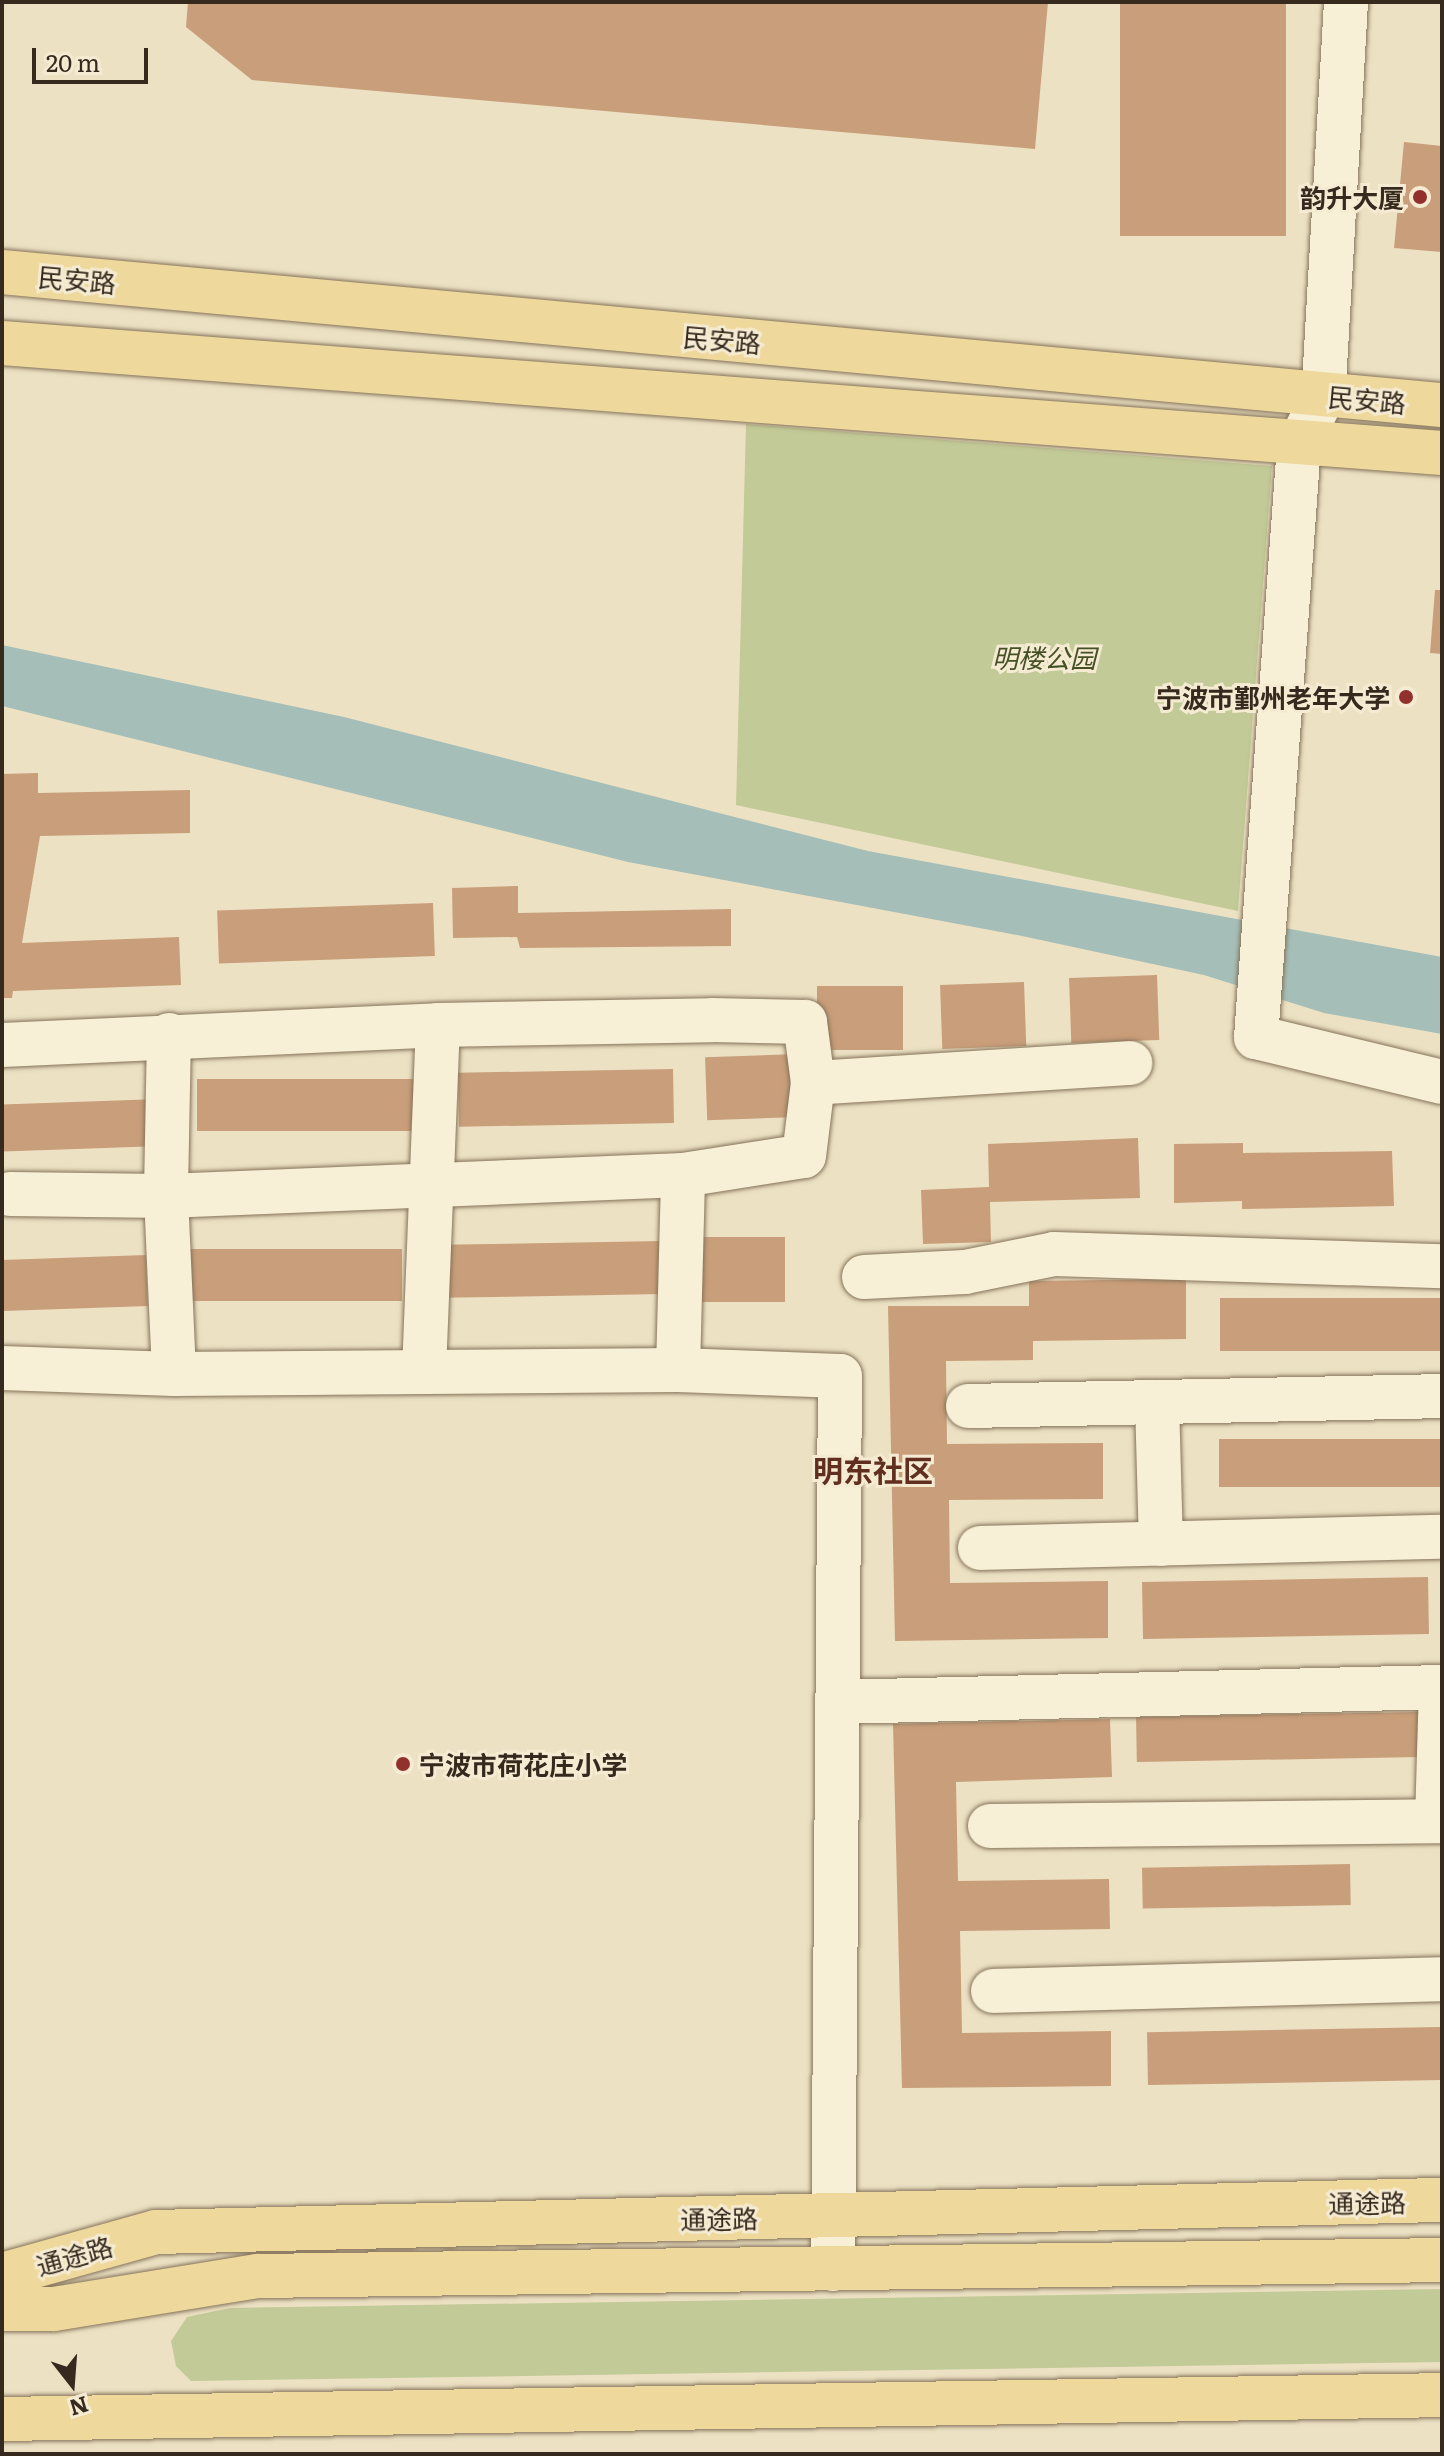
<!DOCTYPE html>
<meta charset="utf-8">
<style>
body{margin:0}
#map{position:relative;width:1444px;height:2456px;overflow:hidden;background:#ece1c3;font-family:Literata,"Noto Sans SC",serif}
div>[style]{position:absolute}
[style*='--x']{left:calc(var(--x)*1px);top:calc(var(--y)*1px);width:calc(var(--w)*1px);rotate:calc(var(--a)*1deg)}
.green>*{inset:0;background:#c2ca97}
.water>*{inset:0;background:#a5bfb8}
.building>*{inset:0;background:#c99e7a;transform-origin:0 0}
.roads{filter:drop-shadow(0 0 2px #85735a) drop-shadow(0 0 2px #85735a)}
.minor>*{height:44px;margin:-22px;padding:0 22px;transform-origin:22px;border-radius:22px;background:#f7efd6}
.major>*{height:44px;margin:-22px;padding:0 22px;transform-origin:22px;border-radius:22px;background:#eed89c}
.dots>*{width:22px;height:22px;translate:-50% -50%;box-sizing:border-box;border:4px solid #f4ebd2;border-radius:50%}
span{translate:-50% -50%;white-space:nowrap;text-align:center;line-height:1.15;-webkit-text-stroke:6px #f4ebd2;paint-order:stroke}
.poi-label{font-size:26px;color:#362a1e;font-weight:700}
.right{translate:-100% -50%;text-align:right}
.left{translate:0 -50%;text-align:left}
.street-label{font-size:26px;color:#362a1e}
.park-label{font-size:26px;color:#455125;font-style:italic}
.quarter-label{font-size:30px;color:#612f1f;font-weight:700}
.frame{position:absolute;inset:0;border:4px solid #362a1e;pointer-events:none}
.north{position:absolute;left:32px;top:2344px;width:80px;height:80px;-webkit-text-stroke:6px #f4ebd2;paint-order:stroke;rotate:163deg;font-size:22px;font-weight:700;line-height:32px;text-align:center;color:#362a1e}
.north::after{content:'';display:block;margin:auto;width:28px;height:36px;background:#362a1e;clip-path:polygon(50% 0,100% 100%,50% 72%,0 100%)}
.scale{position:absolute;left:32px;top:48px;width:116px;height:36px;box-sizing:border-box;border:4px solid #362a1e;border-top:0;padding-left:10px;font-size:24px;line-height:28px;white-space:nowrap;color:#362a1e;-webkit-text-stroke:6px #f4ebd2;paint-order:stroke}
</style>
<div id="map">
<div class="green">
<div style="clip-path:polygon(746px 424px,1272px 466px,1238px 911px,736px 805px)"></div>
<div style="clip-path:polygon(1442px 2289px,1442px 2362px,191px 2381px,176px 2366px,171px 2341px,187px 2317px,230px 2308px)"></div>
</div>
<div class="water">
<div style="clip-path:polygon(2px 645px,344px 717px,868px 851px,1442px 957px,1442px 1034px,1324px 1013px,1204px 975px,1022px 936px,628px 862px,2px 706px)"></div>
</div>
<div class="building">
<div style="clip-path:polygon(188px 2px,1048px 2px,1035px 149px,252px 80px,186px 27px)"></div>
<div style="left:1120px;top:2px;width:166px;height:234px"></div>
<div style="clip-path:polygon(1404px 142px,1442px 146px,1442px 252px,1394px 248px)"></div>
<div style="clip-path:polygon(1435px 590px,1442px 590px,1442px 654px,1430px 653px)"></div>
<div style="clip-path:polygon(38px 773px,38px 793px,190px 790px,190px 833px,40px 836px,22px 943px,179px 937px,181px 985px,13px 991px,12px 998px,2px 998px,2px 774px)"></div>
<div style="clip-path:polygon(518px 886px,518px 913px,731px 909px,731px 946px,520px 948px,517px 937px,453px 938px,452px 888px)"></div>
<div style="left:433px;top:903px;width:53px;height:216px;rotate:88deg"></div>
<div style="left:1157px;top:975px;width:65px;height:88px;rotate:88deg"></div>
<div style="left:1024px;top:982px;width:64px;height:84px;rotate:88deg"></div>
<div style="left:817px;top:986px;width:86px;height:64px"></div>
<div style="left:797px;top:1054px;width:63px;height:92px;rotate:88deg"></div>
<div style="left:673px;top:1069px;width:54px;height:215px;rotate:89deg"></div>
<div style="left:417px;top:1079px;width:52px;height:220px;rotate:90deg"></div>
<div style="left:160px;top:1099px;width:47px;height:158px;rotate:88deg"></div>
<div style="clip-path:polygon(1138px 1138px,1140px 1198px,990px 1202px,991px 1242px,923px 1244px,921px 1190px,989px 1187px,988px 1144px)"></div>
<div style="clip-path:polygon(1243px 1143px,1243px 1153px,1392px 1151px,1394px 1206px,1242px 1209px,1242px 1201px,1174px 1203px,1174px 1144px)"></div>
<div style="left:698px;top:1237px;width:87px;height:65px"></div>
<div style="left:662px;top:1241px;width:53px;height:220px;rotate:89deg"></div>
<div style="left:402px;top:1249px;width:52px;height:215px;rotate:90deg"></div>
<div style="left:146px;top:1255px;width:51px;height:144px;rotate:88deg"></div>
<div style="clip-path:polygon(1186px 1279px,1186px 1339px,1033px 1341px,1033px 1360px,946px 1361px,947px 1444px,1103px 1443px,1103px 1499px,949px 1500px,950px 1583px,1108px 1581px,1108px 1638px,895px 1641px,888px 1306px,1029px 1306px,1029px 1281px)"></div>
<div style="left:1442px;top:1298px;width:53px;height:222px;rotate:90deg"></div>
<div style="left:1442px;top:1439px;width:48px;height:223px;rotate:90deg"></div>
<div style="left:1428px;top:1577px;width:57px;height:286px;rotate:89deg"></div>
<div style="left:1420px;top:1712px;width:45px;height:284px;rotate:89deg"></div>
<div style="clip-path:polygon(1110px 1719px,1112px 1777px,956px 1782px,958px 1881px,1109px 1879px,1110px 1929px,960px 1931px,962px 2033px,1111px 2031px,1111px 2086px,902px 2088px,893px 1724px)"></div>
<div style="left:1350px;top:1864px;width:41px;height:208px;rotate:89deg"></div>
<div style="left:1441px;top:2027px;width:53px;height:294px;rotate:89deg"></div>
</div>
<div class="roads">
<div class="minor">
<div style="--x:1346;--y:2;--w:395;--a:93.3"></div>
<div style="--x:1323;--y:396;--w:55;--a:116.1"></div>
<div style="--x:1299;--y:445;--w:594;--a:94.15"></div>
<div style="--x:1256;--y:1037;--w:191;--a:13.6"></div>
<div style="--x:169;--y:1035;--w:161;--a:91.1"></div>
<div style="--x:166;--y:1196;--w:178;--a:87.4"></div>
<div style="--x:2;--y:1045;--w:436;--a:-2.6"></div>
<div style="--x:438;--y:1025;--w:274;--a:-1"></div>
<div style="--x:712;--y:1020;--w:93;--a:1.2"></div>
<div style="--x:805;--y:1022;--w:62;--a:82.5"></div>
<div style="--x:813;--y:1083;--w:318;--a:-3.6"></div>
<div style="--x:10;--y:1194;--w:156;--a:0.7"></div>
<div style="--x:166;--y:1196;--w:517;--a:-2.33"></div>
<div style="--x:683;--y:1175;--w:122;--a:-8.9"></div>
<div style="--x:804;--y:1156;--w:74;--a:-83"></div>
<div style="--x:864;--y:1277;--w:101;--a:-2.8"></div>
<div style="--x:965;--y:1272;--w:91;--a:-11.4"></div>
<div style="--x:1054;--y:1254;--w:388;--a:1.8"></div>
<div style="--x:2;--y:1368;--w:172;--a:2"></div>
<div style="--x:174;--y:1374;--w:504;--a:-0.45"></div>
<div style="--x:678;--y:1370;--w:162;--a:2.1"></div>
<div style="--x:840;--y:1376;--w:893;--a:90.45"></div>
<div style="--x:678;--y:1370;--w:195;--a:-88.5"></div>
<div style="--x:424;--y:1372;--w:347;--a:-87.7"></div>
<div style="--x:1157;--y:1402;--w:142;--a:88.4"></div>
<div style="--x:968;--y:1406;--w:474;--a:-1.2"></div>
<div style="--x:980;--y:1548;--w:462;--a:-1.4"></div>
<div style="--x:837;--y:1702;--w:605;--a:-1.42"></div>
<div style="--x:1437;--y:1821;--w:134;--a:-88.3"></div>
<div style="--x:990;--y:1826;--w:452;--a:-0.6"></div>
<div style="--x:993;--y:1991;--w:449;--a:-1.5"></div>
</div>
<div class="major">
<div style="--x:2;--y:272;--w:1446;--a:5.28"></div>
<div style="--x:2;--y:343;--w:1444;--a:4.37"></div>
<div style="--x:2;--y:2275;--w:160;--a:-15.6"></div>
<div style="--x:156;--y:2232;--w:1286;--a:-1.43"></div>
<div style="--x:2;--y:2309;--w:52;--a:0"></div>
<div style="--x:54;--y:2309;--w:206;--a:-9.2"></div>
<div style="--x:257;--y:2276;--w:1185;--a:-0.77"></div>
<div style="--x:2;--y:2419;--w:1440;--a:-0.95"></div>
</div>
</div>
<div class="dots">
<div style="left:1420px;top:197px;background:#92302d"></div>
<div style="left:1406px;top:697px;background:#92302d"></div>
<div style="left:403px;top:1764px;background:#92302d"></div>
</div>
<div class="poi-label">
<span class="right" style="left:1404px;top:197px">韵升大厦</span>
<span class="right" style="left:1390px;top:697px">宁波市鄞州老年大学</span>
<span class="left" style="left:419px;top:1764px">宁波市荷花庄小学</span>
</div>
<div class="street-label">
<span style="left:77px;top:279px;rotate:5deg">民安路</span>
<span style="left:722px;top:339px;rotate:5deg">民安路</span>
<span style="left:1367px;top:399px;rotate:5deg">民安路</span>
<span style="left:1367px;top:2202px;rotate:-1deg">通途路</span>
<span style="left:719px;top:2218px;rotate:-1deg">通途路</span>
<span style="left:74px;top:2255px;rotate:-16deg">通途路</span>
</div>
<div class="park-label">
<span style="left:1044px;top:657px">明楼公园</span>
</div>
<div class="quarter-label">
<span style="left:873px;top:1469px">明东社区</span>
</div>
<div class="frame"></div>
<div class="north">N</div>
<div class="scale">20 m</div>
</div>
